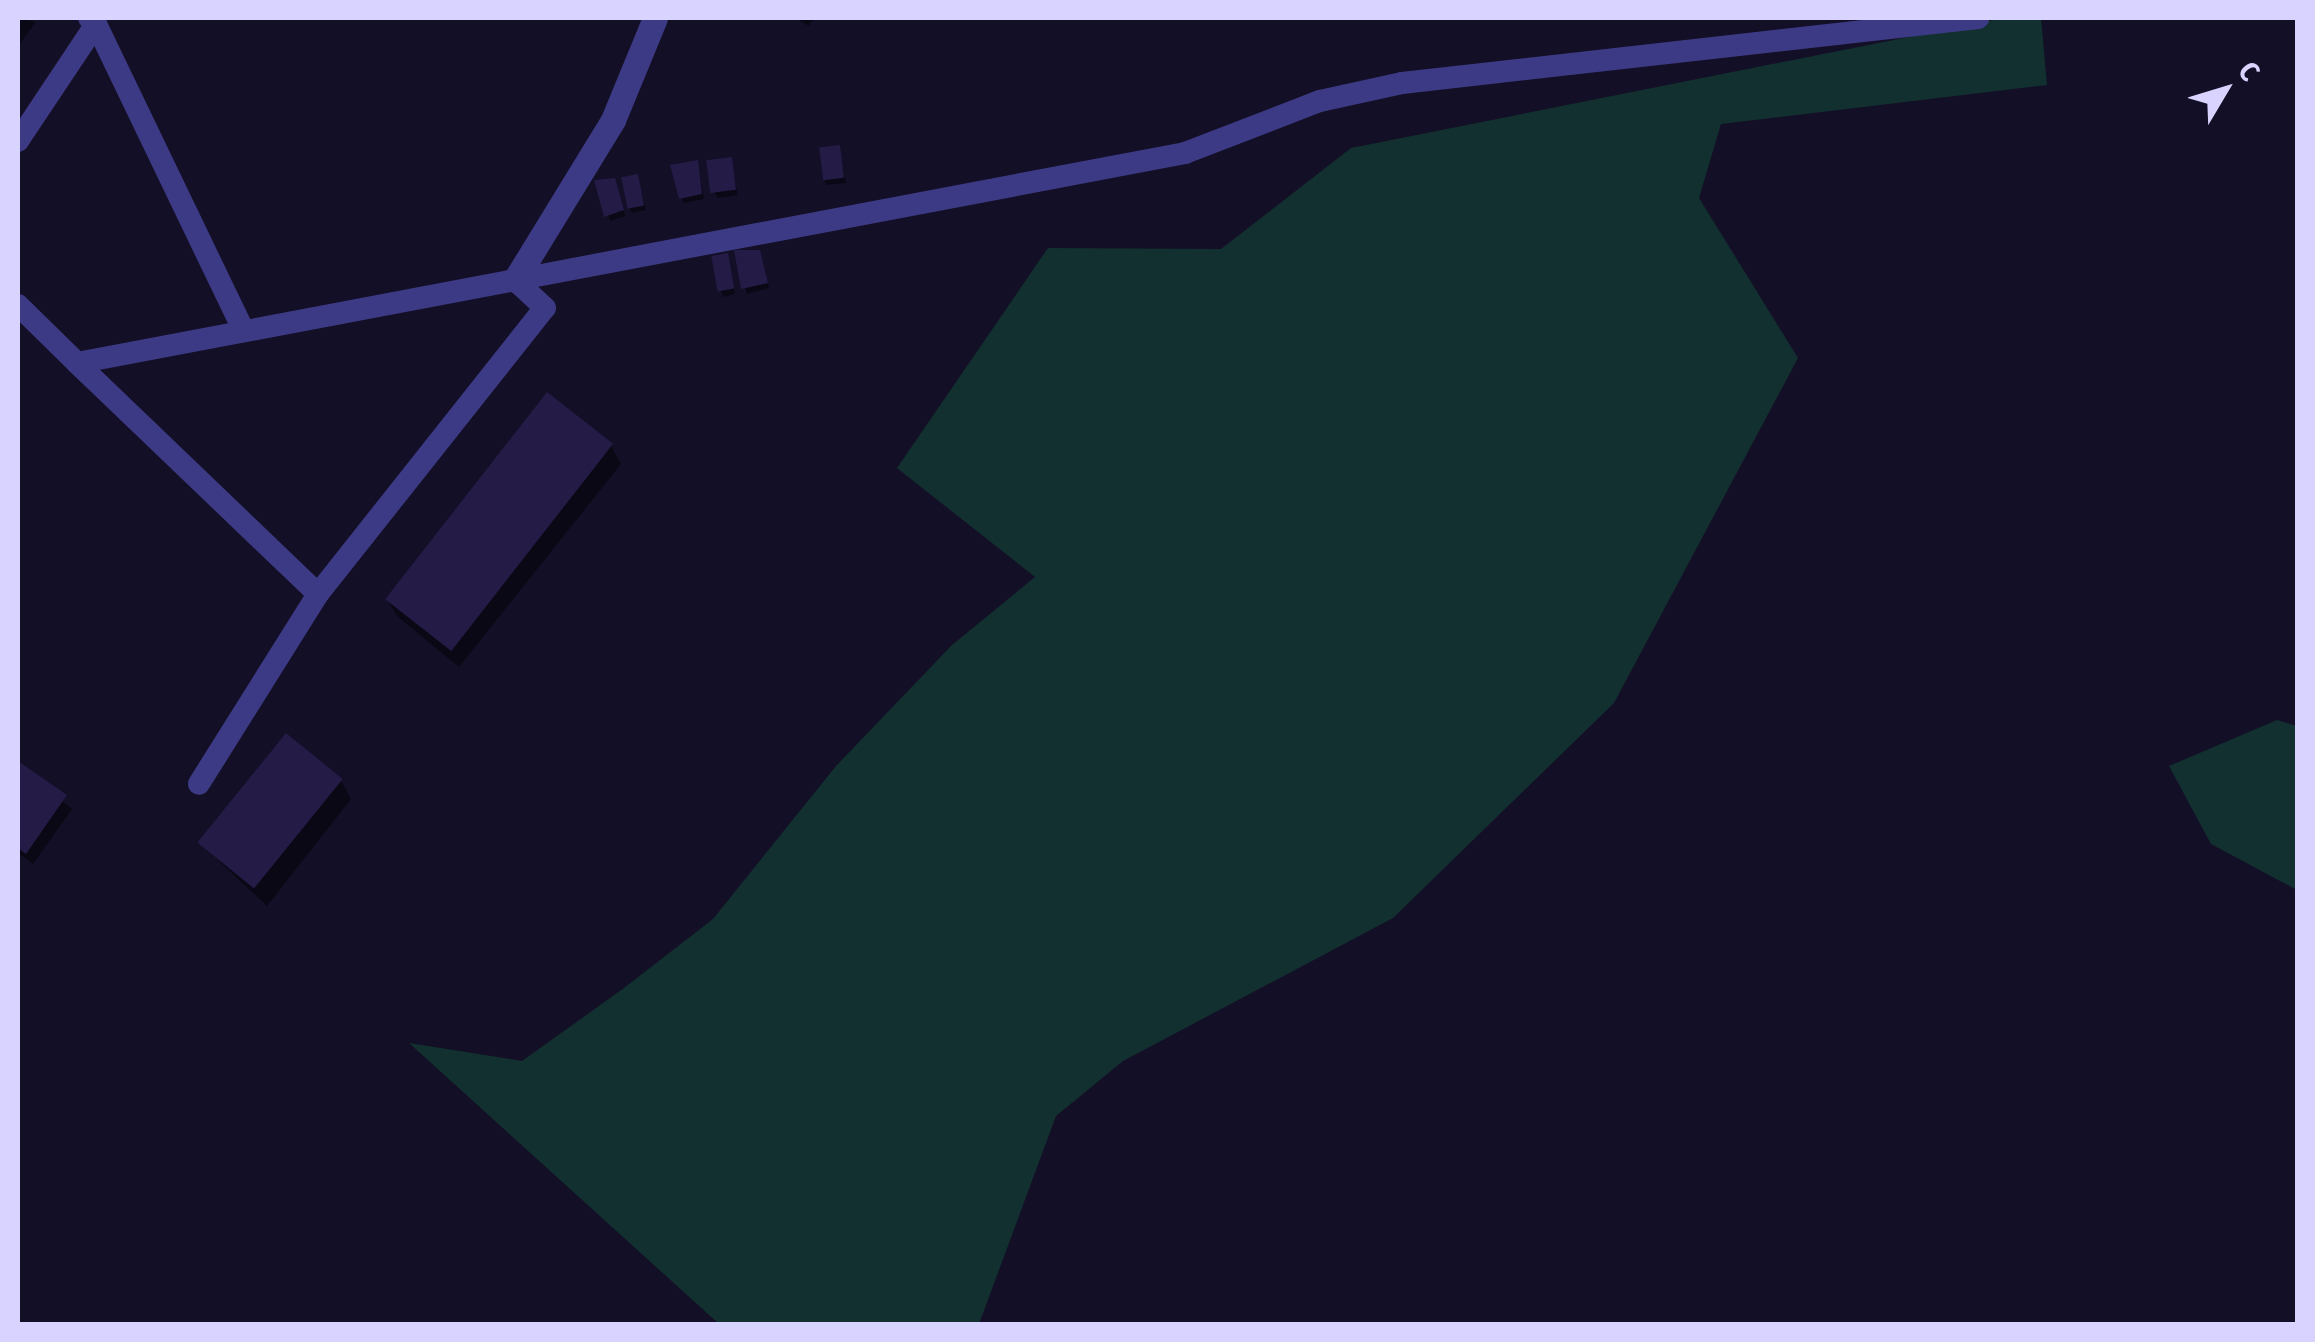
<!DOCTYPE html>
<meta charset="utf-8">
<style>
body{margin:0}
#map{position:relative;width:2315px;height:1342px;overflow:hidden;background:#130f26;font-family:"Fira Sans Condensed",sans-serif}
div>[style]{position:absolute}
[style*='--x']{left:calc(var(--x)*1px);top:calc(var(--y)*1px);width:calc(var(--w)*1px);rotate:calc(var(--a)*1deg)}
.green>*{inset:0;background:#12302f}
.shadow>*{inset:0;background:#0007}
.building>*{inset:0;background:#241b47;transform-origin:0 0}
.lane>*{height:22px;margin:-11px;padding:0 11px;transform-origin:11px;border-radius:11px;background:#3d3a85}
.street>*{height:25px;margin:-12.5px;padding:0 12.5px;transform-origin:12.5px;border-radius:12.5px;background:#3d3a85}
span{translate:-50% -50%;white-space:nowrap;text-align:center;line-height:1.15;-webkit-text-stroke:10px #130f26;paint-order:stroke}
.frame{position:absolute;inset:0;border:20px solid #d9d4ff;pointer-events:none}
.north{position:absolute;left:2175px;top:40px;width:100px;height:100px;-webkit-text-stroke:8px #130f26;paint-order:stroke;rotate:52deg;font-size:28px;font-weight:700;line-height:40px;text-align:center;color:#d9d4ff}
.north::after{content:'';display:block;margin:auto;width:35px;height:45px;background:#d9d4ff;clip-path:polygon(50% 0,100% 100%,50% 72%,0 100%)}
</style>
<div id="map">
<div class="green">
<div style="clip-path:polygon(2004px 18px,2041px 18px,2047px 85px,1721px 124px,1699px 198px,1798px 358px,1614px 703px,1393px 918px,1123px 1061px,1056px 1116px,979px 1324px,719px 1324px,409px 1043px,522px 1061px,624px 988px,713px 919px,836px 766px,952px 645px,1035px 577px,897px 468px,1048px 248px,1221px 249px,1351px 148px)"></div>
<div style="clip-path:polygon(2277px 720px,2297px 726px,2297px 890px,2211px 844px,2169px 766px)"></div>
</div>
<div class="shadow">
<div style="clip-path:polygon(18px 18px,36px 22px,18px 46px)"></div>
<div style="clip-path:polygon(795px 18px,814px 18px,809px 26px)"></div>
<div style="clip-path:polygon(839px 148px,846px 183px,827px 185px,824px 180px)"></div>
<div style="clip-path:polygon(730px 160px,738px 195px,718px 198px,715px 193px)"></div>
<div style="clip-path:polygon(697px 162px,704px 199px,684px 203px,681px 198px)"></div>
<div style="clip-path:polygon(637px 177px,646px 210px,632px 213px,629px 208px)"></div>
<div style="clip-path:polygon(597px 182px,617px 186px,625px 216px,610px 221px)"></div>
<div style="clip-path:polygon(759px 252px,769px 288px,747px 294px,737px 253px)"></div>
<div style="clip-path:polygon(729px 261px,735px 294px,724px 297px,721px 292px)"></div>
<div style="clip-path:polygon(611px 446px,621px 464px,459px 667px,397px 616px,386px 598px)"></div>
<div style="clip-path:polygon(18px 765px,72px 809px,33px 864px,18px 853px)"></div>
<div style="clip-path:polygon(341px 781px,351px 799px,267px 906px,201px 844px)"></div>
</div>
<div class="building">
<div style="left:840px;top:145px;width:33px;height:21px;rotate:83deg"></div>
<div style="left:732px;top:157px;width:33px;height:26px;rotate:83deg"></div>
<div style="clip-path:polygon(698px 160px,702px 194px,679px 199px,670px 165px)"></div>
<div style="left:638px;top:174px;width:32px;height:17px;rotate:79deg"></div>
<div style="clip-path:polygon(615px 178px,624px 210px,604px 217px,594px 180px)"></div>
<div style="clip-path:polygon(734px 250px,760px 250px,768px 283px,741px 289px)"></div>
<div style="left:728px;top:253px;width:36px;height:17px;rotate:80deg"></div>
<div style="left:547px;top:392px;width:84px;height:263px;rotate:38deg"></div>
<div style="left:286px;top:733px;width:73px;height:141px;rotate:39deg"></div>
<div style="clip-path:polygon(18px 761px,67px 795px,26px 854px,18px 848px)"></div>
</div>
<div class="lane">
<div style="--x:96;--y:24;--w:341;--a:64.3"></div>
<div style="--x:18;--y:141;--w:141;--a:-56.3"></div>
<div style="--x:96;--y:24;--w:9;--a:-139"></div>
<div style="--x:18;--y:305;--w:83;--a:44.5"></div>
<div style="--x:77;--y:363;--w:1128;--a:-10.73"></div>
<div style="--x:1185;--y:153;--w:145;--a:-21.1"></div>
<div style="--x:1320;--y:101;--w:84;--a:-12.4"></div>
<div style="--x:1402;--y:83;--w:580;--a:-6.44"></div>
<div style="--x:77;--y:363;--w:334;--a:43.8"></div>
<div style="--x:318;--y:594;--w:224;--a:122.1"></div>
<div style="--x:318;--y:594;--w:365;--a:-51.6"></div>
<div style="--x:545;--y:308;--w:41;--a:-137"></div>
</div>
<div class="street">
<div style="--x:515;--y:280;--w:188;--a:-58.5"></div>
<div style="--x:613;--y:120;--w:110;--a:-67.6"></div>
</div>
<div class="frame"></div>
<div class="north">С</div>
</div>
